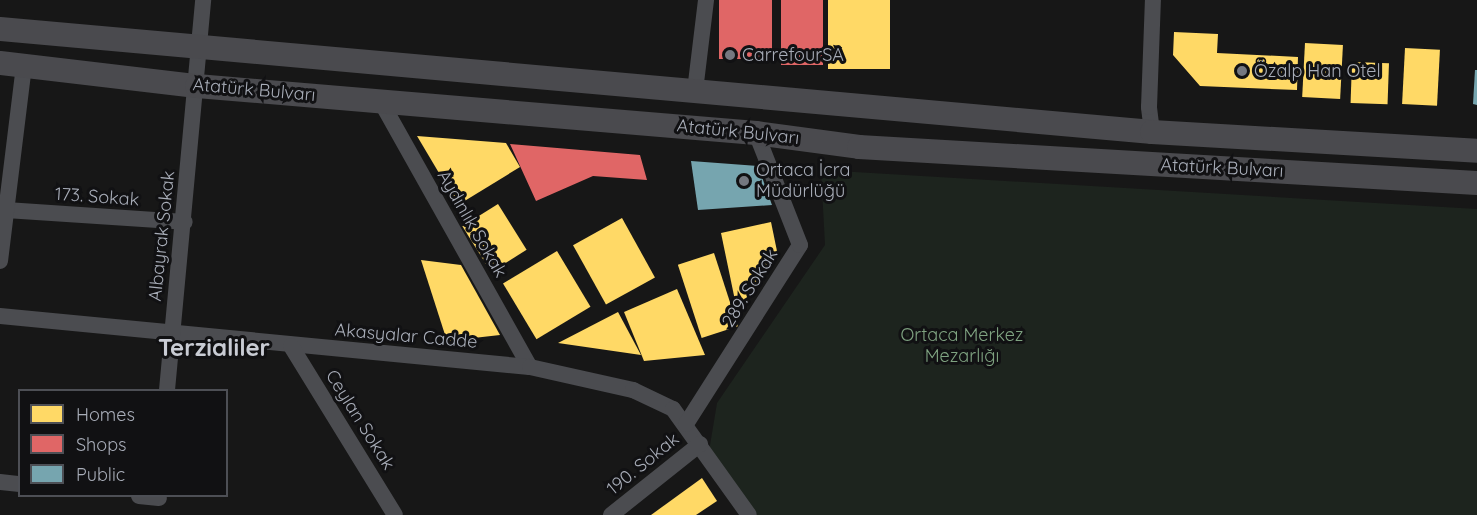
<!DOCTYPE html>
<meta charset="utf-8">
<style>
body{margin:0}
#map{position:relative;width:1477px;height:515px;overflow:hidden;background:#171717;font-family:Quicksand,sans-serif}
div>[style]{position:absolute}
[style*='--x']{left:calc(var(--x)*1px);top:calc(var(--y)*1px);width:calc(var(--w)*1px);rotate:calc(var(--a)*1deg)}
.green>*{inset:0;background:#1d241e}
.homes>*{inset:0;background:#ffd966;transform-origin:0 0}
.shops>*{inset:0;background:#e06666;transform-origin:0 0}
.public>*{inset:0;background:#76a5af}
.street>*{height:16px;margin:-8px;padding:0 8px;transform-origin:8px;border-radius:8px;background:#4b4c50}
.secondary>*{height:24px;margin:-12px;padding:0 12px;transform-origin:12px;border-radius:12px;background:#4a4a4e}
.dots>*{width:16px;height:16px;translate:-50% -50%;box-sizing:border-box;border:3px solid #111113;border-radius:50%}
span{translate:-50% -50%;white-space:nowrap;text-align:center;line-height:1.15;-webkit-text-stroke:6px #111113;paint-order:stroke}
.poi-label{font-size:18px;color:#a8adb8}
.left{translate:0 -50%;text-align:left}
.street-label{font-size:18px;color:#a8adb8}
.park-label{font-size:18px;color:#7fa381}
.district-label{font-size:24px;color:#c9ccd4;font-weight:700}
.legend{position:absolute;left:18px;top:389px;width:210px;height:108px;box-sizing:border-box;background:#111113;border:2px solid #4d4f55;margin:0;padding:8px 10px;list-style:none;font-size:18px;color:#a8adb8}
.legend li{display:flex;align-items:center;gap:12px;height:30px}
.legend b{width:30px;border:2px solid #4d4f55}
</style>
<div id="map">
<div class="green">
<div style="clip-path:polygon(821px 170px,1477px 209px,1477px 515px,756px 515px,708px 457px,717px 403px,825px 245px)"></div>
</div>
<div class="homes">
<div style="left:828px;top:0;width:62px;height:69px"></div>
<div style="clip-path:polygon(1174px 32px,1218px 34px,1217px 53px,1298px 57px,1297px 90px,1200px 86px,1173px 55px)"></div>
<div style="left:1305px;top:43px;width:38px;height:54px;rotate:3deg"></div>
<div style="left:1405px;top:48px;width:35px;height:56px;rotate:3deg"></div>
<div style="left:1352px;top:62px;width:37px;height:41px;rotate:2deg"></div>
<div style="clip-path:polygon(417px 136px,506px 143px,520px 167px,458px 205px)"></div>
<div style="left:498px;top:204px;width:54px;height:42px;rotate:58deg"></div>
<div style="left:622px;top:218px;width:68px;height:56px;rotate:61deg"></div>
<div style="clip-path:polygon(771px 222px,778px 256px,737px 310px,721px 233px)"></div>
<div style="left:557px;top:251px;width:65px;height:63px;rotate:59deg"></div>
<div style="left:714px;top:253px;width:77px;height:38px;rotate:72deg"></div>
<div style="clip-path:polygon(421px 260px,461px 265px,500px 335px,447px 341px)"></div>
<div style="clip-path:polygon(677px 289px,705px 355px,644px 361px,624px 312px)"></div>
<div style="clip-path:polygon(618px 312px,641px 355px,558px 343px)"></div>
<div style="clip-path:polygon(702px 478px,717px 501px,696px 515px,651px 515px)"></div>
</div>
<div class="shops">
<div style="left:719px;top:0;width:53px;height:59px"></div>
<div style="left:781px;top:0;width:42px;height:65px"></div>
<div style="clip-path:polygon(510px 144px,640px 155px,647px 180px,593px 176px,536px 201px)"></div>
</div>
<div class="public">
<div style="clip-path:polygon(1475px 70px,1477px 70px,1477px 105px,1473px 104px)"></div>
<div style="clip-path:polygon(691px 161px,758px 166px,772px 205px,698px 210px)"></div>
</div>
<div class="street">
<div style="--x:695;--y:91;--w:92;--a:-83.1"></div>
<div style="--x:380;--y:100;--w:306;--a:60.7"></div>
<div style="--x:1152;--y:132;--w:25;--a:-97"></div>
<div style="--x:1149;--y:107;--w:107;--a:-87.9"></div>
<div style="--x:6;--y:210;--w:179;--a:3.8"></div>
<div style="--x:0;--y:261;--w:196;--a:-83"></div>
<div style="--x:0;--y:316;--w:532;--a:5.5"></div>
<div style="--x:530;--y:367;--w:106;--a:12.6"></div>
<div style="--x:633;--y:390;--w:44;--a:25.4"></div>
<div style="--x:673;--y:409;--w:130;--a:54.4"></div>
<div style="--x:291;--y:346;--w:198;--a:58.4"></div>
<div style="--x:167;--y:390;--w:392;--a:-84.7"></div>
<div style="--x:686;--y:424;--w:212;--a:-57.5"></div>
<div style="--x:800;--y:245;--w:120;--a:-111.4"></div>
<div style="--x:0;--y:482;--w:20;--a:6"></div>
<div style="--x:139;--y:496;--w:20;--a:6"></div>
<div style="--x:611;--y:515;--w:114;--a:-38.6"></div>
</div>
<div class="secondary">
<div style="--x:0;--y:29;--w:1157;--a:5.11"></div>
<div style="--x:1152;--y:132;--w:326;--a:3.3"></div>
<div style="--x:0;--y:63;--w:198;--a:6.7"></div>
<div style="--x:197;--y:86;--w:561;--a:4.81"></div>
<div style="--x:756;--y:133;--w:104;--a:7.7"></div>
<div style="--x:859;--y:147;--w:619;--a:3.33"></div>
</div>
<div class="dots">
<div style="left:730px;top:55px;background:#757880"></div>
<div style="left:1242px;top:71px;background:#757880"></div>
<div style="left:744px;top:181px;background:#757880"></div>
</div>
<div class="poi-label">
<span class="left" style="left:742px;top:55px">CarrefourSA</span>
<span class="left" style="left:1254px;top:71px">Özalp Han Otel</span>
<span class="left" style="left:756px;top:181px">Ortaca İcra<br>Müdürlüğü</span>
</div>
<div class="street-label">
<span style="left:254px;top:90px;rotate:5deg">Atatürk Bulvarı</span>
<span style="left:738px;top:132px;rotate:6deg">Atatürk Bulvarı</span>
<span style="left:1222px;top:168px;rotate:3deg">Atatürk Bulvarı</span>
<span style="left:97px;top:197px;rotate:4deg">173. Sokak</span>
<span style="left:472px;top:224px;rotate:60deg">Aydınlık Sokak</span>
<span style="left:162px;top:236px;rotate:-84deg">Albayrak Sokak</span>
<span style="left:750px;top:288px;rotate:-58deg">289. Sokak</span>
<span style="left:406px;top:336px;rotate:5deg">Akasyalar Cadde</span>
<span style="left:360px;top:420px;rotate:58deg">Ceylan Sokak</span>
<span style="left:643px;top:464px;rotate:-39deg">190. Sokak</span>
</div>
<div class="park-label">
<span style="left:962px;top:346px">Ortaca Merkez<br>Mezarlığı</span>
</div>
<div class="district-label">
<span style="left:214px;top:348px">Terzialiler</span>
</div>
<ul class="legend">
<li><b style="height:16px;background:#ffd966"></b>Homes</li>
<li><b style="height:16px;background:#e06666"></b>Shops</li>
<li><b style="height:16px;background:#76a5af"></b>Public</li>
</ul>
</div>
